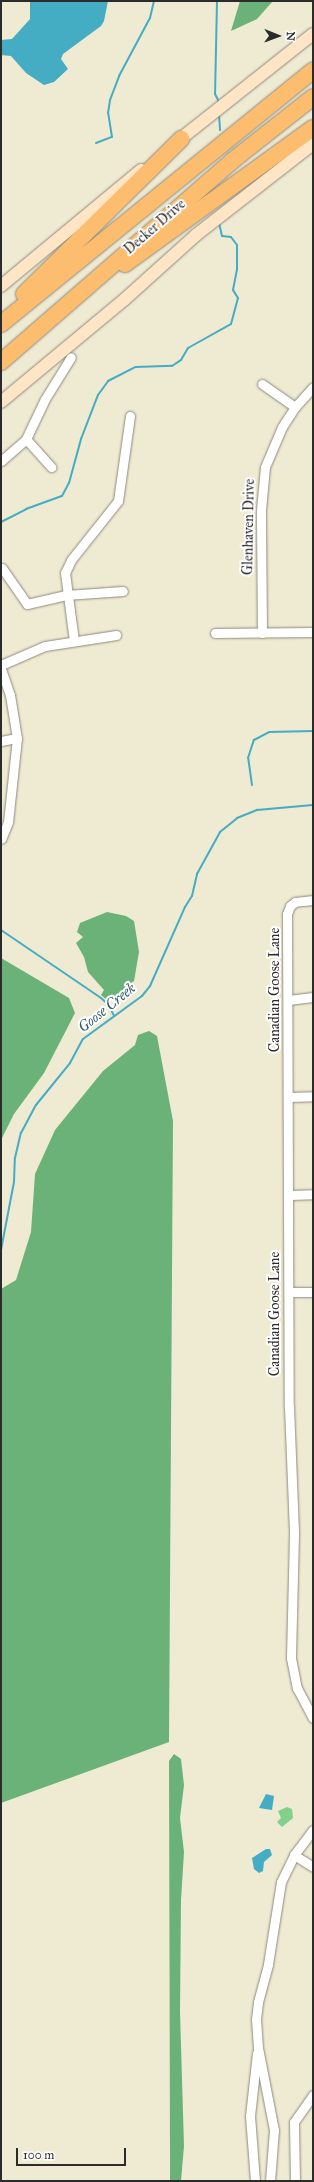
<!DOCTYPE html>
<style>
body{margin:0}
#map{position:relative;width:314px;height:2182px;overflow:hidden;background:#efead2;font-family:"IM FELL Great Primer",serif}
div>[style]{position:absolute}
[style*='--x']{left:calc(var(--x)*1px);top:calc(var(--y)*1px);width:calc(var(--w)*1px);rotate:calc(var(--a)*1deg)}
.green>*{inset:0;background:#83cf8c}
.forest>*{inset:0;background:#6ab278}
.water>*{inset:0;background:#44adc3}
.stream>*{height:2px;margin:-1px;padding:0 1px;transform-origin:1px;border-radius:1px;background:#44adc3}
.roads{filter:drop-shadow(0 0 1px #8d8a7e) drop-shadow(0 0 1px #8d8a7e)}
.street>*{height:9px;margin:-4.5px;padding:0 4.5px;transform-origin:4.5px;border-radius:4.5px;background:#fff}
.secondary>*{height:12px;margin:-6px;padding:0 6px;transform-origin:6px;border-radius:6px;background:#fee5c5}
.highway>*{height:16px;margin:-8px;padding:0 8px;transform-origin:8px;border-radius:8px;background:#fcbd6f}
span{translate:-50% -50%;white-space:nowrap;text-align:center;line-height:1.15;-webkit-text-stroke:4px #fff;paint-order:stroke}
.street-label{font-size:14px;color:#2b2b2b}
.water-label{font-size:15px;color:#355f68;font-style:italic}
.frame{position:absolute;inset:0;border:2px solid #2b2b2b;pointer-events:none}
.north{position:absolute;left:258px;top:16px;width:40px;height:40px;-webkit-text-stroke:3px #fff;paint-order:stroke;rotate:91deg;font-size:11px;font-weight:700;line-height:16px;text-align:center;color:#2b2b2b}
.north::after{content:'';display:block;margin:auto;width:14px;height:18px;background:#2b2b2b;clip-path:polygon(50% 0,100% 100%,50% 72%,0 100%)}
.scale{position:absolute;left:16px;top:2148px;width:110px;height:18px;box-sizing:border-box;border:2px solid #2b2b2b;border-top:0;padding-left:5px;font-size:12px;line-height:14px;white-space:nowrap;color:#2b2b2b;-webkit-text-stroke:3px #fff;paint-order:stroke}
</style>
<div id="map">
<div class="green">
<div style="clip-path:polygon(287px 1807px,292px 1809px,293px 1818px,282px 1827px,277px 1822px,281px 1818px,278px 1811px)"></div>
</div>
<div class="forest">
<div style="clip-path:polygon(240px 1px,273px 1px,257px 19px,231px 31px)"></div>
<div style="clip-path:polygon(107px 912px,126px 916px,134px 921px,139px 952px,134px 981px,125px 987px,130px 993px,127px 998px,118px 1000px,107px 1000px,101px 995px,104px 990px,88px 972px,84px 957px,76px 943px,83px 937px,77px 932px,80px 923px)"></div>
<div style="clip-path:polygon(1px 958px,69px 998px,75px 1013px,44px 1073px,14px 1114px,1px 1140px)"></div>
<div style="clip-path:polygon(149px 1031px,157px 1036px,173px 1121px,169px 1742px,1px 1803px,1px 1289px,16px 1280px,31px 1232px,35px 1174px,55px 1130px,103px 1071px,135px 1045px,138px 1035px)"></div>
<div style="clip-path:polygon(174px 1754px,181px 1759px,184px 1785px,180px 1818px,184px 1852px,181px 1900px,180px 2012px,184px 2146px,181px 2181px,170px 2181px,170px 2160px,169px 1761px)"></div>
</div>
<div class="water">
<div style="clip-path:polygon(30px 1px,108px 1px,104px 21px,101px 26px,63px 54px,61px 59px,68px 69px,54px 82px,44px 85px,26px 73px,11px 56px,1px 55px,1px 40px,12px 39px,30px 19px)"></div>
<div style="clip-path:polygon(266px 1794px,274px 1796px,272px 1810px,259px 1808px)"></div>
<div style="clip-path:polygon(266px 1849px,270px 1849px,272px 1855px,264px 1862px,263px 1871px,259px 1873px,254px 1869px,252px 1858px)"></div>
</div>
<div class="stream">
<div style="--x:217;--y:1;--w:93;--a:91.2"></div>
<div style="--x:215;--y:94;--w:9;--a:63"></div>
<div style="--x:219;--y:115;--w:15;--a:86"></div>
<div style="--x:96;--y:143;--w:17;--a:-21"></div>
<div style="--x:112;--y:137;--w:24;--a:-99"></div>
<div style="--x:108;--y:113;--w:13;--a:-81"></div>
<div style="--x:110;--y:100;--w:26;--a:-69"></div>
<div style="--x:119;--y:76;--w:66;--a:-61.9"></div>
<div style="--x:150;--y:18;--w:17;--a:-77"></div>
<div style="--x:1;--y:522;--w:28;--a:-27"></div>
<div style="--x:26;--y:509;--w:38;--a:-20"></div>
<div style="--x:62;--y:496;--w:15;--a:-62"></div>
<div style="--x:69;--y:483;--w:46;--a:-74.7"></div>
<div style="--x:81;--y:439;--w:47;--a:-68.9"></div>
<div style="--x:98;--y:395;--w:17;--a:-54"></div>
<div style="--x:108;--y:381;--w:31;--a:-27"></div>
<div style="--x:136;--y:367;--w:36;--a:-2"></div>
<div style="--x:172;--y:366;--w:11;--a:-34"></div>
<div style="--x:181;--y:360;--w:14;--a:-60"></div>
<div style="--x:188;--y:348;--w:49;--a:-29.2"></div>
<div style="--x:231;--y:324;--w:27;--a:-75"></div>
<div style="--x:238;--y:298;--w:9;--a:-122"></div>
<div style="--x:233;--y:290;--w:20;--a:-79"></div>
<div style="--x:237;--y:270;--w:25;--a:-90"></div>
<div style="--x:237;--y:245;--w:10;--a:-127"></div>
<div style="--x:231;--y:237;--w:9;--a:-174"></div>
<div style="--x:222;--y:236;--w:13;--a:-103"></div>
<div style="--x:252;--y:785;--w:27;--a:-98"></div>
<div style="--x:248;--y:758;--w:19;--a:-72"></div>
<div style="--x:254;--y:740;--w:17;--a:-28"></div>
<div style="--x:269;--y:732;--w:44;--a:-1.3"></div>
<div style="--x:1;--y:930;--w:121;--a:34.2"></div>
<div style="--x:101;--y:998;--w:9;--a:41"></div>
<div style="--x:108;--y:1004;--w:13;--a:63"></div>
<div style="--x:1;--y:1250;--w:69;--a:-79.2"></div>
<div style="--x:14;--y:1182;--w:24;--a:-88"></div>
<div style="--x:15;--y:1158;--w:26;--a:-77"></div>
<div style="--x:21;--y:1133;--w:32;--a:-62"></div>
<div style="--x:36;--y:1105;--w:54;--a:-51"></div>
<div style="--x:70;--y:1063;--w:27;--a:-62"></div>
<div style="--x:83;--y:1039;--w:73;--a:-36.1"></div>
<div style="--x:142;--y:996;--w:13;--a:-51"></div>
<div style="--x:150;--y:986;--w:86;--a:-66.1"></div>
<div style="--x:185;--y:907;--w:13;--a:-58"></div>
<div style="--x:192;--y:896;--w:23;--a:-77"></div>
<div style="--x:197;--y:874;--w:48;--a:-61.3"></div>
<div style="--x:220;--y:832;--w:22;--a:-39"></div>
<div style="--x:237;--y:818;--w:22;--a:-22"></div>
<div style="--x:257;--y:810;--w:56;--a:-5.1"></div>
</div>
<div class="roads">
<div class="street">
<div style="--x:262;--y:384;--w:40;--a:34.9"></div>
<div style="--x:26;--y:439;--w:38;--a:48"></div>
<div style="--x:1;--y:461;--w:33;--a:-41"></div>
<div style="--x:26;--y:439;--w:44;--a:-64.6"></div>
<div style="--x:45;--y:399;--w:49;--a:-58.2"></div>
<div style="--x:2;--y:568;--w:44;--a:55.2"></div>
<div style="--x:27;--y:604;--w:40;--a:-13"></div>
<div style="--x:66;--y:595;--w:57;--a:-4"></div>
<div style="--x:215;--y:633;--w:98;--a:-0.6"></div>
<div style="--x:262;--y:633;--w:123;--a:-90.5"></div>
<div style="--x:261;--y:510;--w:43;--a:-84.7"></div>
<div style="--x:265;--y:467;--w:43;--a:-67"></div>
<div style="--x:282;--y:427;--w:24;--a:-57"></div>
<div style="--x:295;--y:407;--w:27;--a:-48"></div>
<div style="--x:74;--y:641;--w:69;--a:-97.5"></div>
<div style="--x:65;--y:573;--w:14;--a:-65"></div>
<div style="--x:71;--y:560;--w:75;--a:-51.5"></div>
<div style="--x:118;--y:501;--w:86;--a:-82"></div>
<div style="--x:1;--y:665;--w:48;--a:-23.4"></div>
<div style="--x:45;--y:646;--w:72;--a:-8.8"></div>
<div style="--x:1;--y:669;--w:28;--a:71"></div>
<div style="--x:10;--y:695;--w:44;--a:80.8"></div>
<div style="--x:17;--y:738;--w:84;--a:96.1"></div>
<div style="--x:8;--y:822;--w:18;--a:112"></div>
<div style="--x:1;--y:741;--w:16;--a:-11"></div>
<div style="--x:313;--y:900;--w:18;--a:174"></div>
<div style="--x:295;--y:902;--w:6;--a:141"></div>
<div style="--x:290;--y:906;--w:9;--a:111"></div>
<div style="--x:287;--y:914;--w:493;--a:89.8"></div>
<div style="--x:289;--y:1407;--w:127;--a:87.7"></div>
<div style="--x:294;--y:1534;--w:124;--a:91.4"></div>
<div style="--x:291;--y:1658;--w:31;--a:79"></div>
<div style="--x:297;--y:1688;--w:34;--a:62"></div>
<div style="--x:288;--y:1000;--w:25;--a:-7"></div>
<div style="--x:289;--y:1097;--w:24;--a:-2"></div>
<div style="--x:290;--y:1195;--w:23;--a:-2"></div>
<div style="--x:290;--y:1292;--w:23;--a:0"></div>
<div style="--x:294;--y:1855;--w:22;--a:32"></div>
<div style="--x:255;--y:2181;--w:65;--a:-94.4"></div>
<div style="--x:250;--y:2116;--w:63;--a:-83.7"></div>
<div style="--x:270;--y:2181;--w:51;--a:-85.5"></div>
<div style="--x:274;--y:2130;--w:84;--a:-101"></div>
<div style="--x:258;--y:2048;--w:29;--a:-94"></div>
<div style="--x:256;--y:2019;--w:17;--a:-83"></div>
<div style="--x:258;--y:2002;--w:39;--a:-75"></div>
<div style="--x:268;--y:1964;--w:83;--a:-81"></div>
<div style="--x:281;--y:1882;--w:30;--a:-64"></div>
<div style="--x:294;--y:1855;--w:31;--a:-53"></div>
<div style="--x:295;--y:2181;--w:59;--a:-91"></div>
<div style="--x:294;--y:2122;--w:33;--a:-55"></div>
</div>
<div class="secondary">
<div style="--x:174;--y:144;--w:177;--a:-38.4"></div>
<div style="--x:1;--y:286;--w:182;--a:-39.6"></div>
<div style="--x:1;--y:402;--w:161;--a:-39.7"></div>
<div style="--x:125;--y:299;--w:96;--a:-42"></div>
<div style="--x:196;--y:235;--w:148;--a:-37.9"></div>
</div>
<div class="highway">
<div style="--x:125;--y:264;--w:232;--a:-35.9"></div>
<div style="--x:24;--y:294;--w:221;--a:-44.6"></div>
<div style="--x:1;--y:324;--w:402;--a:-39.1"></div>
<div style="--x:1;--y:362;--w:306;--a:-41"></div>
<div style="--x:232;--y:161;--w:103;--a:-38.3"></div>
</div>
</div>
<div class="street-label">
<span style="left:155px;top:227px;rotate:-41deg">Decker Drive</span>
<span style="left:249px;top:527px;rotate:-89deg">Glenhaven Drive</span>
<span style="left:275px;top:990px;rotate:-90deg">Canadian Goose Lane</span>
<span style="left:275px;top:1314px;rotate:-90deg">Canadian Goose Lane</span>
</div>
<div class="water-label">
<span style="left:107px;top:1008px;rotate:-39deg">Goose Creek</span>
</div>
<div class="frame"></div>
<div class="north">N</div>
<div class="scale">100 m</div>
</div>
